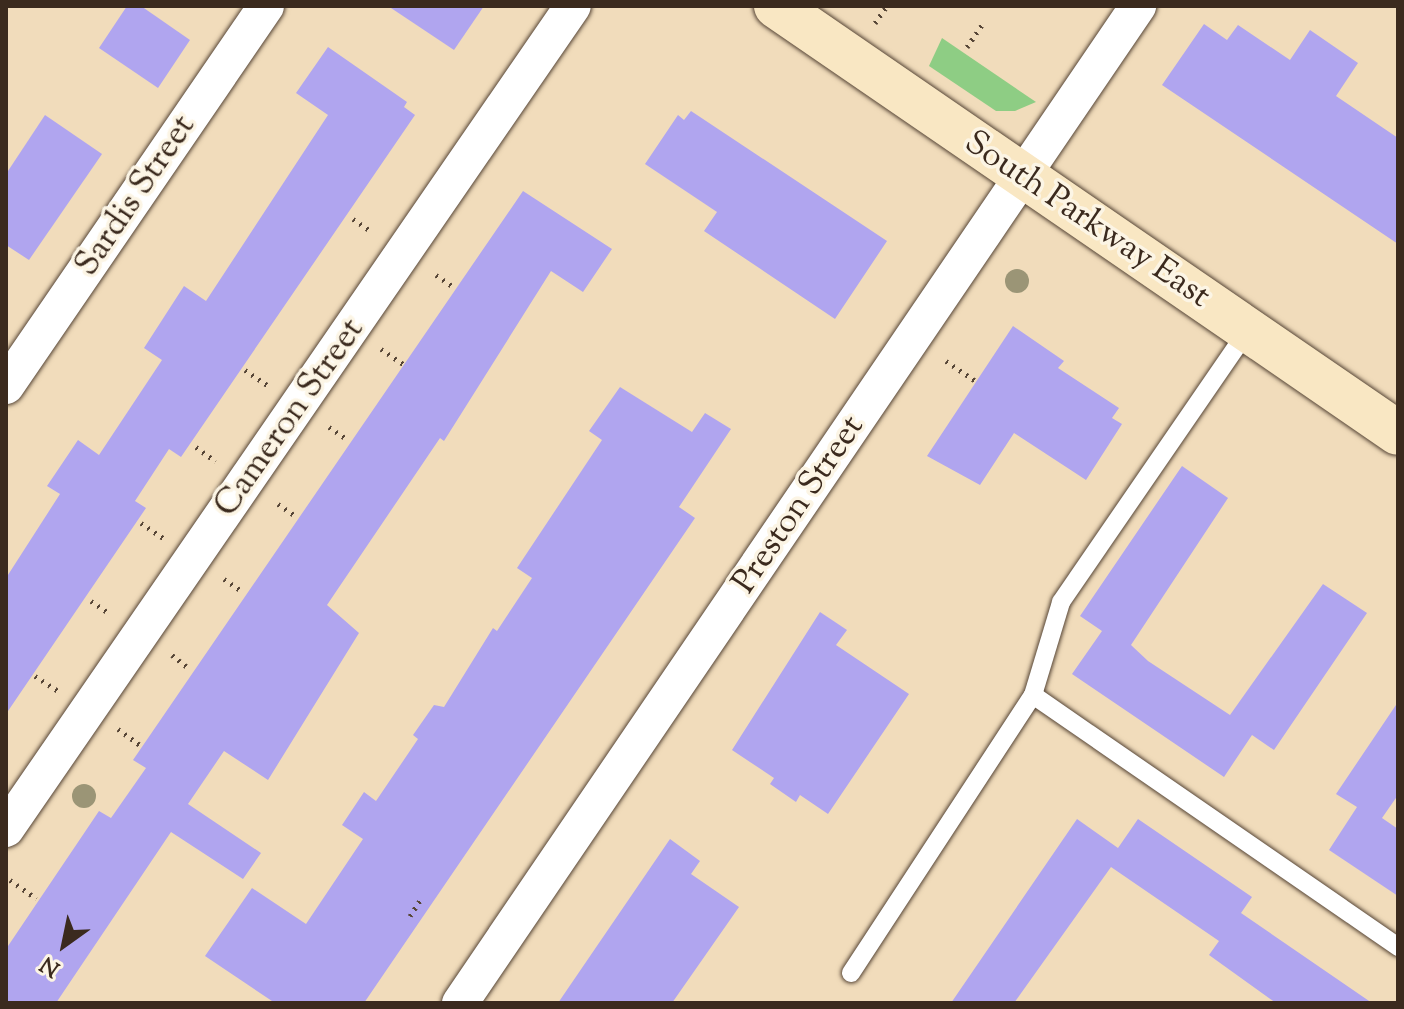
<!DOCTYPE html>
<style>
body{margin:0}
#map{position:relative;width:1404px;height:1009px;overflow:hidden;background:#f1dcbb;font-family:"Sorts Mill Goudy",serif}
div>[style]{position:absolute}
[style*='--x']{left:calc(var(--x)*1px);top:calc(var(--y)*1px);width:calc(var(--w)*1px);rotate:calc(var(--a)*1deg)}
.green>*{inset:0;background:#8ecd84}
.building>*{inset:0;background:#b0a5ef}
.path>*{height:5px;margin-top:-2.5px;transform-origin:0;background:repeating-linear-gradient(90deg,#564536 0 2px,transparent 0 8px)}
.roads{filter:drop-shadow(0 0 2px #564536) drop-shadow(0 0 2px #564536)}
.lane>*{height:18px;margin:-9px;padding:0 9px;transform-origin:9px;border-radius:9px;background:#fff}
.street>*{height:36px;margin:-18px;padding:0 18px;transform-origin:18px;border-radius:18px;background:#fff}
.secondary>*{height:44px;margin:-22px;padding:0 22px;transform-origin:22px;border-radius:22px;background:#f9e7c3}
.trees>*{width:24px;height:24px;margin:-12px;border-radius:50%;background:#9b9576}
span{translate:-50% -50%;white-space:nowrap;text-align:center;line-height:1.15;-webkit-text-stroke:7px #fcf5e5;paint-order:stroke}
.street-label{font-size:34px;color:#3b2a1e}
.frame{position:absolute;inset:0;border:8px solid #3b2a1e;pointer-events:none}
.north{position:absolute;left:24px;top:905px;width:80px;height:80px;-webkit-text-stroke:6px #fcf5e5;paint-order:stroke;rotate:213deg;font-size:22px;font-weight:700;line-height:32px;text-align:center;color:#3b2a1e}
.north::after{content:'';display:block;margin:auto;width:28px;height:36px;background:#3b2a1e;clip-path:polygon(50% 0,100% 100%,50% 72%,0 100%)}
</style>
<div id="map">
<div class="green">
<div style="clip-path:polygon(942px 38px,1036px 102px,1015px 111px,996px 111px,929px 66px)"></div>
</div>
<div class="building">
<div style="clip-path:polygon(127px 6px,141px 6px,190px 40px,158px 88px,99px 48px)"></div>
<div style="clip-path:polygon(388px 6px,484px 6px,454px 50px)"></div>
<div style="clip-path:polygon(1204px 24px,1227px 40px,1238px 25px,1290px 60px,1310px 30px,1358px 63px,1336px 96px,1398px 138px,1398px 244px,1162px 85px)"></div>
<div style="clip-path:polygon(328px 47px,407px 102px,404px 107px,415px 115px,181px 457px,169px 449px,135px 501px,146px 508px,6px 714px,6px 578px,60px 494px,47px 486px,78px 440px,99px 455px,162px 360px,144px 348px,184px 286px,206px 301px,328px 115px,296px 93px)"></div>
<div style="clip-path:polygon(691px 111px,887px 241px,835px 319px,704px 231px,717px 212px,645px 164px,678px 115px,684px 120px)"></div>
<div style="clip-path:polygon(45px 115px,102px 154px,29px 260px,6px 245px,6px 174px)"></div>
<div style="clip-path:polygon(523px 191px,612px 249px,583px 292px,551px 271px,444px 441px,440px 438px,327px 605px,359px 633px,268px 780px,224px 751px,188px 804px,261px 853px,243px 879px,171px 832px,56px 1003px,6px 1003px,6px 949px,99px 811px,111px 818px,146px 768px,133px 760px)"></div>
<div style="clip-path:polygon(1013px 326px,1064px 361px,1058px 368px,1119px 408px,1112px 418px,1122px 424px,1086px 480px,1014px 433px,980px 485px,927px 456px)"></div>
<div style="clip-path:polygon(620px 387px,692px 432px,705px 413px,731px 429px,679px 507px,695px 518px,364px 1003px,275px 1003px,205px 956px,252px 888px,306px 924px,363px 839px,342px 825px,364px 792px,376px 801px,418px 739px,413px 735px,434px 705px,444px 707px,493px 628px,497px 631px,532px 578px,517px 568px,602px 440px,589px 431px)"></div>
<div style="clip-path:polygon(1182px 466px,1228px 498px,1131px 645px,1148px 661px,1230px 715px,1323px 584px,1367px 613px,1274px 750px,1252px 735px,1224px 777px,1072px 674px,1102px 631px,1080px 616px)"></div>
<div style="clip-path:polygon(820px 612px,847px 630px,836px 645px,909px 694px,828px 814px,800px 795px,796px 802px,770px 784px,774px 778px,732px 750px)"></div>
<div style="clip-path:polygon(1398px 702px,1398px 795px,1382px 818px,1398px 829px,1398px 896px,1329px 850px,1357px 807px,1336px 794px)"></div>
<div style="clip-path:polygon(1077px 819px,1118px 848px,1138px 819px,1252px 897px,1241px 913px,1372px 1003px,1276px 1003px,1209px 955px,1219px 941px,1111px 867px,1014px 1003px,951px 1003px)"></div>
<div style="clip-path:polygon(670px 839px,700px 861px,691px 874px,739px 907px,672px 1003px,558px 1003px)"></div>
</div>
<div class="path">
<div style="--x:875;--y:23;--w:21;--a:-55"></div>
<div style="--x:967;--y:47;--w:27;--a:-56"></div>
<div style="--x:353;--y:219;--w:23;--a:34"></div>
<div style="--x:436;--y:275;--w:23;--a:34"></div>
<div style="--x:381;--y:349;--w:27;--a:34"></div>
<div style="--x:946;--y:361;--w:36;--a:34"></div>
<div style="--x:245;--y:370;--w:27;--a:34"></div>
<div style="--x:329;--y:427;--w:23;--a:34"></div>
<div style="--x:196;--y:447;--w:24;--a:36"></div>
<div style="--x:278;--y:504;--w:23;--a:34"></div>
<div style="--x:141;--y:523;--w:27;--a:34"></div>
<div style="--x:224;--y:579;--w:23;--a:34"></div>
<div style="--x:91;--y:601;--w:23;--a:34"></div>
<div style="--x:172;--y:655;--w:23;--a:38"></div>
<div style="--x:35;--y:676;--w:27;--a:33"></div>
<div style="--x:118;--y:729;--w:27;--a:36"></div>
<div style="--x:10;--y:880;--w:32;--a:35"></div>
<div style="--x:410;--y:916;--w:20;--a:-57"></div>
</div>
<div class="roads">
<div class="lane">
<div style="--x:1033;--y:695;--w:444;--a:34.6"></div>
<div style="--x:851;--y:973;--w:332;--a:-56.8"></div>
<div style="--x:1033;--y:695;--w:97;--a:-73.2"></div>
<div style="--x:1061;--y:602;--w:330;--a:-55.5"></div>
</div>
<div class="street">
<div style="--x:6;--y:386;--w:460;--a:-55.6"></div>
<div style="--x:6;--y:829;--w:999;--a:-55.44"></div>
<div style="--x:460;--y:1003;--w:1206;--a:-55.78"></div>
</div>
<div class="secondary">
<div style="--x:776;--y:6;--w:754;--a:34.47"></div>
</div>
</div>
<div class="trees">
<div style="left:1017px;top:281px"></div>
<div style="left:84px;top:796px"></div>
</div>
<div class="street-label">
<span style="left:136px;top:196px;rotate:-56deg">Sardis Street</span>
<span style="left:1087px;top:220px;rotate:34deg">South Parkway East</span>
<span style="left:290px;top:418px;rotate:-55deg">Cameron Street</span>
<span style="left:799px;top:505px;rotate:-56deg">Preston Street</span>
</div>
<div class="frame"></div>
<div class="north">N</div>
</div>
